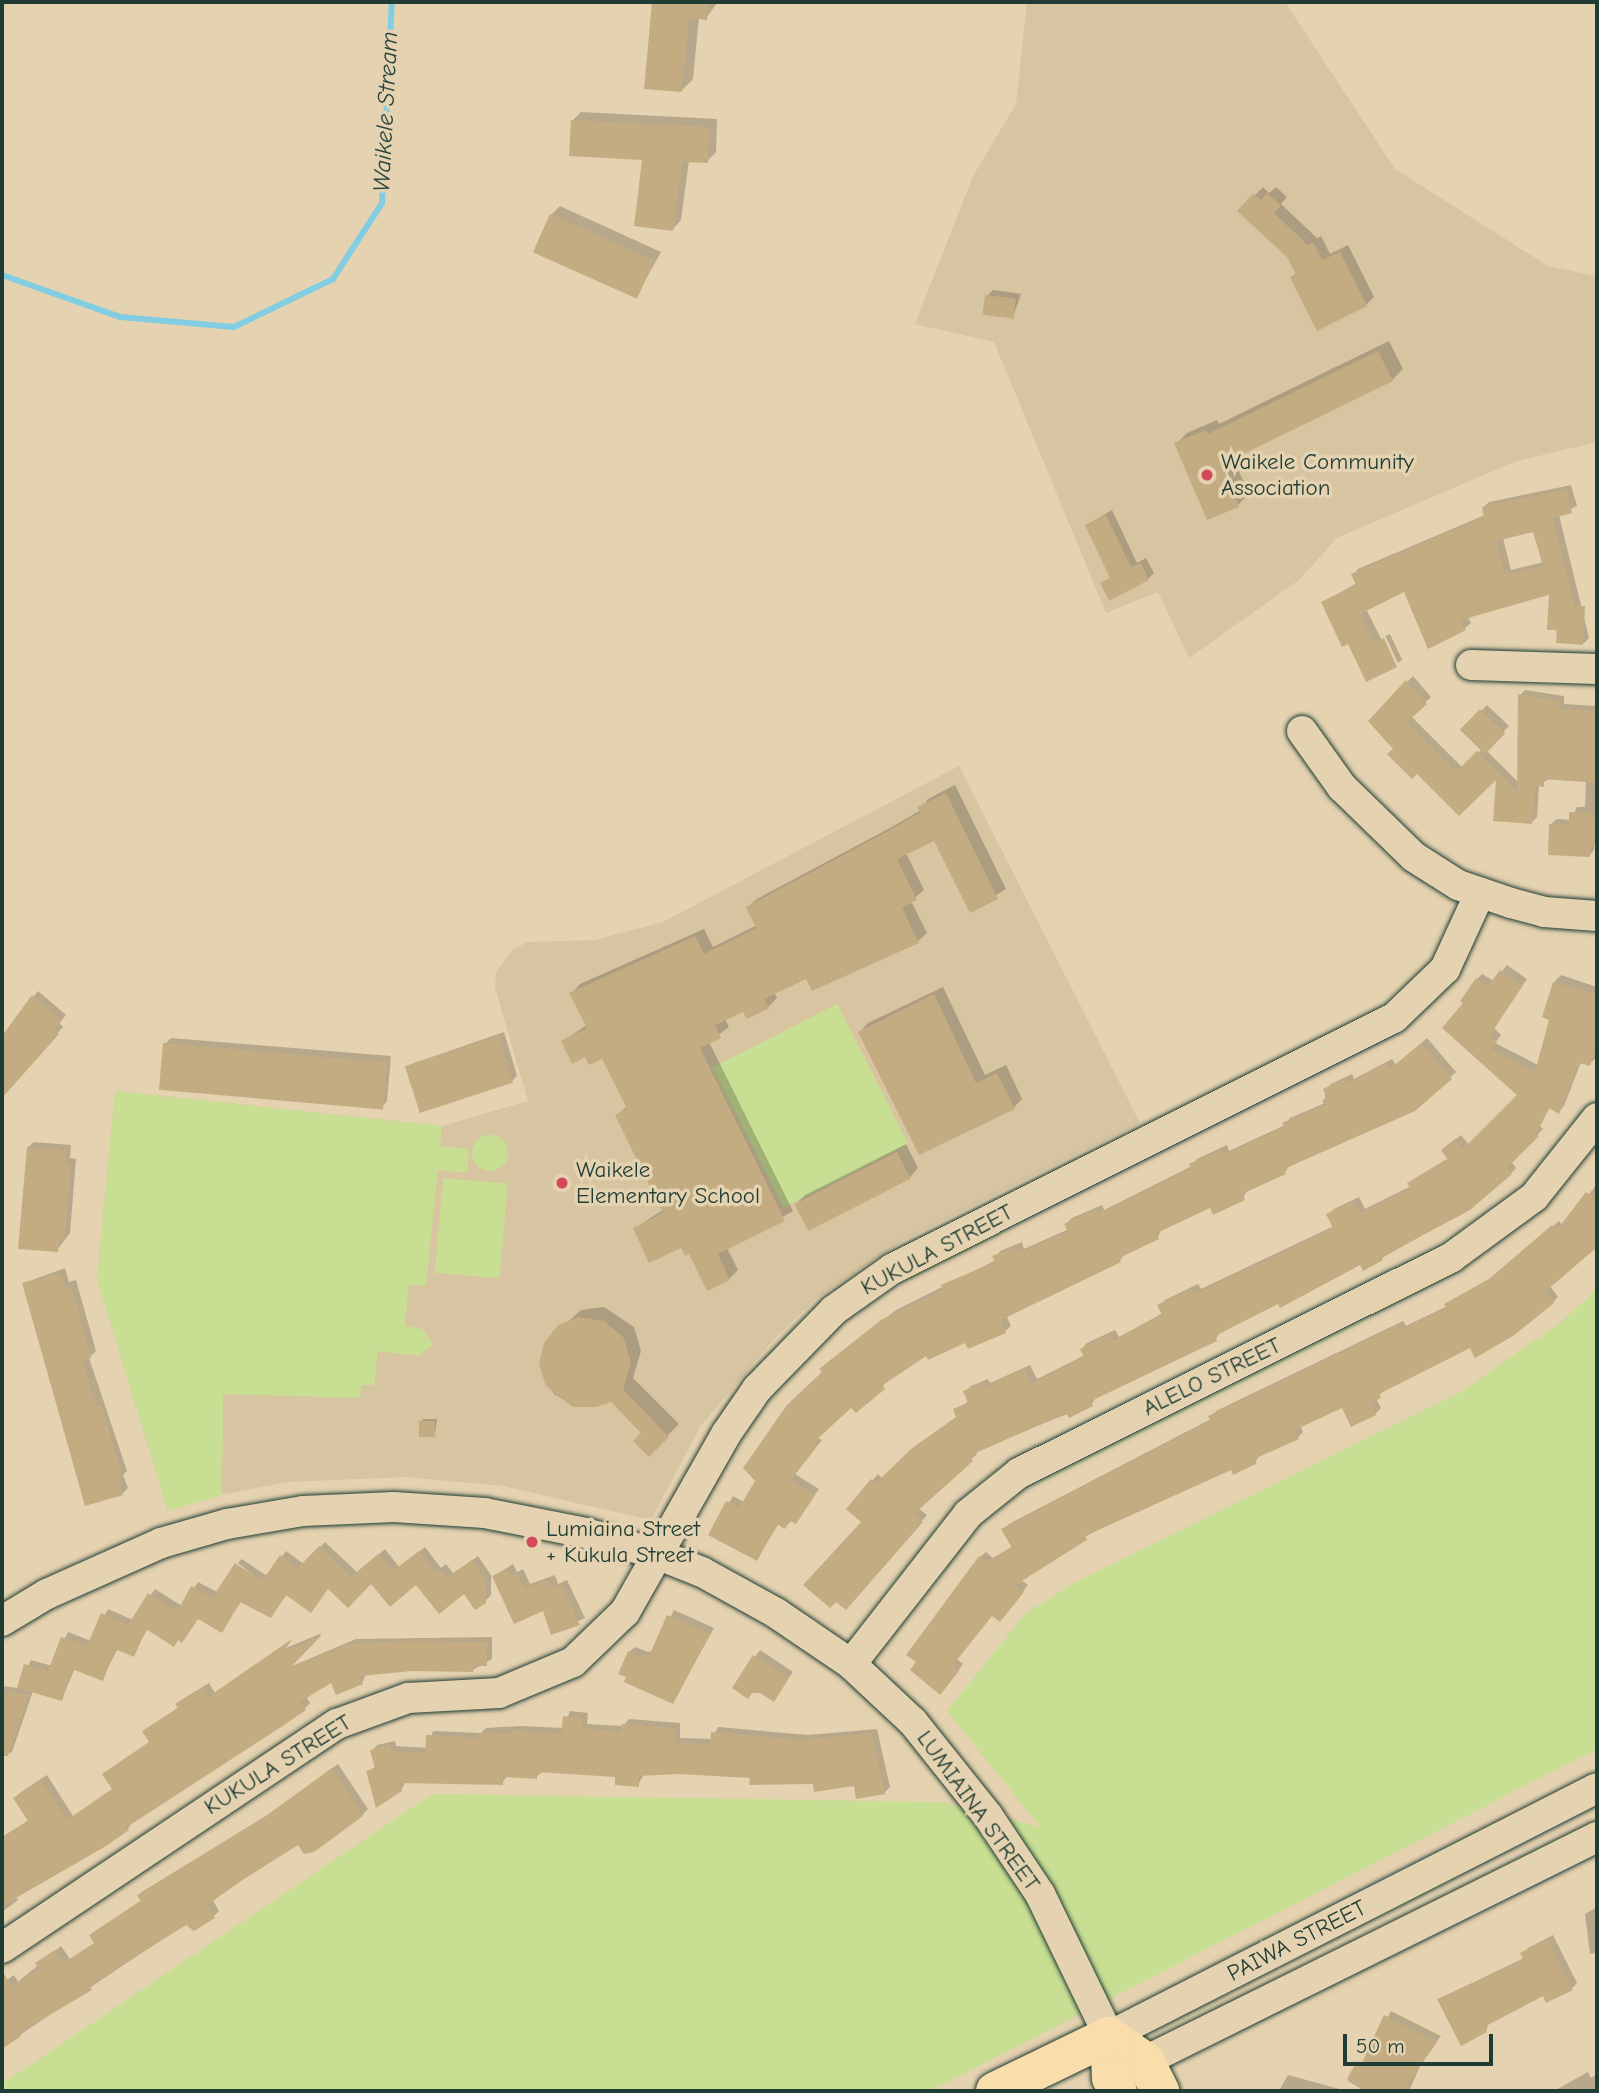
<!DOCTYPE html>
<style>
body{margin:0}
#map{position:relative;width:1599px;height:2093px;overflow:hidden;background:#e5d2b0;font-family:"Comic Neue",sans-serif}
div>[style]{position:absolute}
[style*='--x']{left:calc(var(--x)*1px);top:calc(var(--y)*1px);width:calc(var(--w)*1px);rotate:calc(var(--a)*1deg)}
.built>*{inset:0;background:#d7c4a0}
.green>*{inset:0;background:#c8de93;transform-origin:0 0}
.round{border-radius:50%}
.shadow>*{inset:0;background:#0003;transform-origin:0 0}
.stream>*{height:6px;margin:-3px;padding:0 3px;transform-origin:3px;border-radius:3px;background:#82cde2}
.building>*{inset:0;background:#c3ac82;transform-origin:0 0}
.roads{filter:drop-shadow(0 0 2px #1f3d34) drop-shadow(0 0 2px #1f3d34)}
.minor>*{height:30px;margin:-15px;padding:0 15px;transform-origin:15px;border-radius:15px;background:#e5d2b0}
.major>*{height:38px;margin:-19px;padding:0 19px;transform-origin:19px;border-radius:19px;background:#f9ddab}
.dots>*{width:19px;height:19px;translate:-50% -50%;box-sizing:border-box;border:4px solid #e5d2b0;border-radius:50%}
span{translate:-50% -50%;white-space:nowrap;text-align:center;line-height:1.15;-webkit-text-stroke:7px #e5d2b0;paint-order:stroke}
.poi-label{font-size:23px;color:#1f3d34}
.left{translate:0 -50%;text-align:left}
.street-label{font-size:23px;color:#1f3d34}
.water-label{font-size:24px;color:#24443d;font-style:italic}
.frame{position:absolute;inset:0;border:4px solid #1f3d34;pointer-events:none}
.scale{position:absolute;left:1343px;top:2034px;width:150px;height:32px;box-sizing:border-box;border:4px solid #1f3d34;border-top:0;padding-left:9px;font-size:21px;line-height:24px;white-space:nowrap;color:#1f3d34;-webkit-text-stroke:5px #e5d2b0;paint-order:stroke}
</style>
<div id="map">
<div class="built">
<div style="clip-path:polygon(1027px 2px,1285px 2px,1395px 169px,1548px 266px,1597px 276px,1597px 442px,1514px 462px,1337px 538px,1299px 580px,1189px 658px,1158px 592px,1106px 613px,994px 342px,915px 324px,973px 176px,1016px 104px)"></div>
<div style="clip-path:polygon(959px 766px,1140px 1123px,902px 1241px,817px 1298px,774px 1339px,700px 1427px,651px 1520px,503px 1486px,406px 1477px,289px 1482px,214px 1496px,168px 1511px,97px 1279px,115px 1091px,442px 1126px,528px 1101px,495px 988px,496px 972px,513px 949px,528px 942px,595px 940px,663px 922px)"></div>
</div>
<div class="green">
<div style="left:837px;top:1004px;width:157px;height:140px;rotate:63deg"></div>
<div style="clip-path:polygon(115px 1091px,442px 1126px,440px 1146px,469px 1149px,467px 1173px,438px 1170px,426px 1286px,409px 1285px,405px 1326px,423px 1329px,433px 1344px,419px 1356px,378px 1351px,374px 1385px,361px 1385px,360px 1398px,223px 1394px,222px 1495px,168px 1511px,97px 1279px)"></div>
<div class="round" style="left:472px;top:1135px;width:36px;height:36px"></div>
<div style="left:443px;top:1178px;width:65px;height:95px;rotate:5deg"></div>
<div style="clip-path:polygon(1597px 1289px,1597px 1749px,930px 2091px,2px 2091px,2px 2084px,432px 1794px,942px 1802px,1040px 1827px,947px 1711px,1025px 1614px,1072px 1584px,1459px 1393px,1560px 1323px)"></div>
</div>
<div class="shadow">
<div style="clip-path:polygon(654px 2px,718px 2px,706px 18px,699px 17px,693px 79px,681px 91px,646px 87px)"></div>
<div style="clip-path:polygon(581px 112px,717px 119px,716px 152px,707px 161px,689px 160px,681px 220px,673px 229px,644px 158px,572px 121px)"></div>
<div style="clip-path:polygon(1263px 187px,1269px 193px,1276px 187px,1287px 197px,1281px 204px,1317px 238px,1321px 236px,1330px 254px,1348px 245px,1374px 297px,1366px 305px,1292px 278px,1297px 272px,1289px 256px,1240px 211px)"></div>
<div style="clip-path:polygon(560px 206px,661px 252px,636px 297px,551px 215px)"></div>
<div style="clip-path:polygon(993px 290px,1021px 294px,1013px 317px,987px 296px)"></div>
<div style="clip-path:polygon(1389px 341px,1403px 369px,1392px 380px,1233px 458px,1249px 494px,1238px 505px,1176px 444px,1187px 433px,1217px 420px,1219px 424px)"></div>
<div style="clip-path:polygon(evenodd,1571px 485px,1577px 506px,1559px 515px,1589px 638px,1584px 643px,1558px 641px,1551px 592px,1467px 616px,1471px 623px,1465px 628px,1405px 590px,1366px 609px,1395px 666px,1349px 642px,1323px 602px,1357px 583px,1353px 575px,1358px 569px,1485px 515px,1484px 507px,1489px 502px,1571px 485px,1535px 530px,1544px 562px,1511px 570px,1503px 538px,1535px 530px)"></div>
<div style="clip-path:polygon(1597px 499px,1597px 543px,1596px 500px)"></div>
<div style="clip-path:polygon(1112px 510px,1137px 563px,1146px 558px,1154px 573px,1148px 579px,1102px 584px,1112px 576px,1087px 525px)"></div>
<div style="left:1390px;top:634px;width:29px;height:5px;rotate:65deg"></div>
<div style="clip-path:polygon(1413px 676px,1431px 697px,1411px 716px,1463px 768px,1482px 749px,1462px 730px,1487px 705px,1509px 726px,1486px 750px,1519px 783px,1520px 695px,1525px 690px,1564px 696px,1564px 704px,1597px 706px,1594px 850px,1589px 856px,1551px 824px,1557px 819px,1571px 820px,1577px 807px,1585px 807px,1586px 780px,1549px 779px,1539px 785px,1537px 817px,1531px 823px,1498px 776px,1459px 814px,1371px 721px)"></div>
<div style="clip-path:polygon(955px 785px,1006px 889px,971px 911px,935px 839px,906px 853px,924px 890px,911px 901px,927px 933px,918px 941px,807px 976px,774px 993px,777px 998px,768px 1007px,744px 1009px,725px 1019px,729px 1027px,709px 1042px,793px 1211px,727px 1248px,738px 1270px,729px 1279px,682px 1246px,635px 1228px,663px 1210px,617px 1116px,627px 1106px,602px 1056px,586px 1055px,563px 1041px,587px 1025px,572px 993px,580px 984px,704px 929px,713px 947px,757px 925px,748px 907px,757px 899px,888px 829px,921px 810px,928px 799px)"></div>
<div style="clip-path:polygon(1507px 965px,1527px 979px,1494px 1028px,1501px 1035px,1495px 1043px,1538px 1065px,1551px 1018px,1544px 1016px,1555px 981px,1561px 975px,1597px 987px,1595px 1059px,1589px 1064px,1581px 1062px,1564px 1106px,1559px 1112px,1550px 1107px,1540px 1126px,1543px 1129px,1511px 1161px,1516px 1168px,1511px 1173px,1469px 1209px,1364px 1268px,1361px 1263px,1220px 1331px,1216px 1339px,1096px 1397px,1092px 1404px,975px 1451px,977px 1454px,918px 1508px,927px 1515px,851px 1602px,864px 1522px,848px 1509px,878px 1474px,883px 1479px,958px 1416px,955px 1410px,969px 1401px,965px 1392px,971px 1386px,988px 1379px,990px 1383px,1030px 1365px,1037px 1379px,1085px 1355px,1082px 1349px,1087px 1343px,1115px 1330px,1119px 1337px,1163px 1313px,1159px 1306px,1165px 1300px,1198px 1284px,1201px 1289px,1334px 1226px,1328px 1215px,1334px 1209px,1359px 1197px,1365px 1209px,1411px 1186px,1415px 1178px,1449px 1158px,1448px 1145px,1461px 1135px,1469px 1145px,1520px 1095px,1444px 1028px,1466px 1002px,1477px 979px,1482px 974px,1494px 981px)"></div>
<div style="clip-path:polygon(943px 987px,985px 1075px,1006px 1065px,1022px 1099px,1014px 1107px,860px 1032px,868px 1023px)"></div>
<div style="clip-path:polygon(38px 991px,66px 1015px,59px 1023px,63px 1027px,14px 1083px,2px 1087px,2px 1037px)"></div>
<div style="clip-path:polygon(504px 1032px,517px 1076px,512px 1081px,406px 1066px)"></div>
<div style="clip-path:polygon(171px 1038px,391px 1056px,387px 1101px,382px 1107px,165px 1044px)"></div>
<div style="clip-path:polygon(1427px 1038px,1456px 1072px,1414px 1110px,1290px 1165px,1285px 1172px,1247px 1190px,1243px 1199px,1211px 1206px,1162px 1228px,1158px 1237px,1124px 1253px,1120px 1261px,1006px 1315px,1011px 1326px,1005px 1331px,969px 1347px,966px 1340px,927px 1353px,888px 1380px,856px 1411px,851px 1405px,817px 1437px,822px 1440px,795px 1474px,819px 1489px,796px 1522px,792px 1520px,785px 1527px,779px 1523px,757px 1559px,711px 1534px,733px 1496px,744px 1502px,827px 1364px,896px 1310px,996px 1260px,1000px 1251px,1022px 1242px,1024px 1249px,1069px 1229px,1066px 1224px,1072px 1218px,1102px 1205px,1104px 1210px,1192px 1166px,1197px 1159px,1227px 1145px,1229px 1151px,1285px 1125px,1290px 1118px,1325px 1103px,1325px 1090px,1331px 1084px,1352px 1074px,1354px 1079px,1392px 1059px,1396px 1065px)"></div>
<div style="clip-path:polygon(34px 1142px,71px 1145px,70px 1158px,76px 1159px,70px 1233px,57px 1250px,28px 1147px)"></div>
<div style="clip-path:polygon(906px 1144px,918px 1168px,910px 1177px,796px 1204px,805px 1195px)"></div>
<div style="clip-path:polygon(1597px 1184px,1597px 1247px,1550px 1286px,1558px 1297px,1553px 1302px,1385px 1390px,1376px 1398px,1381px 1408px,1375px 1414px,1343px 1405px,1300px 1426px,1303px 1432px,1298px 1437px,1260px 1454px,1255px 1463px,1231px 1468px,1091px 1533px,1020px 1579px,1028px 1585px,1005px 1614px,993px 1614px,957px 1659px,963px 1664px,946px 1687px,980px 1557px,986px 1552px,993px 1558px,1013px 1546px,1004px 1530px,1009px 1524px,1211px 1419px,1216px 1411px,1403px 1321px,1406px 1326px,1447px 1306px,1497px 1274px,1559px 1221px,1563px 1226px)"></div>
<div style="clip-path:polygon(65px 1268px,69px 1282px,76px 1280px,96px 1351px,89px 1358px,127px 1471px,123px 1475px,128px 1488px,122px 1494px,24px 1283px)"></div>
<div style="clip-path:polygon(604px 1307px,634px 1327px,641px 1351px,633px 1378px,679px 1424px,649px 1454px,644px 1433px,611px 1400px,573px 1405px,554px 1394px,543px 1375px,557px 1332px,581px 1310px)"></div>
<div style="clip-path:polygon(423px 1419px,437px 1419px,435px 1434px,421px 1422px)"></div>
<div style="clip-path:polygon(325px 1542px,357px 1572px,385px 1549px,399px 1567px,425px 1547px,441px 1568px,446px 1564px,453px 1573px,478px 1556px,491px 1575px,491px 1595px,485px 1601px,464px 1591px,371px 1581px,287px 1594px,271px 1616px,242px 1600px,222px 1631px,199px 1617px,182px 1641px,148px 1628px,133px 1655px,118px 1648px,102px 1679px,75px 1668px,62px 1699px,33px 1691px,12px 1752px,2px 1756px,2px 1686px,18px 1688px,31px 1660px,52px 1666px,68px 1632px,91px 1641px,108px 1609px,133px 1620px,155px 1589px,182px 1606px,198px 1582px,217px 1592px,268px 1587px,238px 1563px,242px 1559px,267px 1576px,286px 1551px,304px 1564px)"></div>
<div style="clip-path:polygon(513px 1564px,517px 1572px,523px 1569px,530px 1584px,555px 1575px,558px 1584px,567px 1580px,585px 1618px,553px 1633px,545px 1608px,494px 1576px)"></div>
<div style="clip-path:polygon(674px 1610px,714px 1628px,673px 1702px,628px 1676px,629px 1652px,635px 1647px,648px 1652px,654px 1650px)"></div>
<div style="clip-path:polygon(322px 1633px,290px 1667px,356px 1639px,492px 1637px,492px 1659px,473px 1670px,412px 1669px,366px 1674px,362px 1683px,331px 1680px,306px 1696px,310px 1703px,304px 1709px,132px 1821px,128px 1829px,15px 1896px,18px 1900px,2px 1912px,2px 1837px,29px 1820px,15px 1798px,21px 1792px,47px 1775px,73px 1816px,114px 1788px,104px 1774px,151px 1741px,144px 1731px,179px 1707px,183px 1699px,209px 1683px,215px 1693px,292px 1639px,286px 1648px)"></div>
<div style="clip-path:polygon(760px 1650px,793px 1672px,773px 1700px,760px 1691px,734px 1688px)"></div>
<div style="clip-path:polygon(570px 1711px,588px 1713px,587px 1724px,623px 1726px,629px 1719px,680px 1723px,680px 1738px,712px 1739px,718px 1727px,808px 1735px,877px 1729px,890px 1787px,884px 1793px,855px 1784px,679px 1772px,644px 1774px,638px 1785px,617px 1776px,542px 1772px,536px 1777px,508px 1775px,502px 1783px,406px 1781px,401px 1790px,368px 1772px,376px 1766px,372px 1751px,377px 1745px,395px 1741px,396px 1746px,427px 1748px,433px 1731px,481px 1733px,486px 1728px,520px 1726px,564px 1728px)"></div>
<div style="clip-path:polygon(338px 1764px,368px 1809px,362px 1815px,313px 1850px,299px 1843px,212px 1899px,219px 1911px,214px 1916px,194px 1928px,186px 1923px,2px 2047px,3px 1983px,14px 1975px,18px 1982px,61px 1946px,70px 1959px,96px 1942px,91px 1935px,97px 1930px,142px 1900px,139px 1895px,145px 1890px,269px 1814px)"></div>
<div style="clip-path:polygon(1597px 1907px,1597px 1960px,1596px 1953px,1590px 1954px,1585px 1914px)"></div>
<div style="clip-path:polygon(1553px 1935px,1577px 1983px,1572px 1988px,1544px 1994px,1489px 2022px,1486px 2031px,1439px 1999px,1524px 1958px,1528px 1948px)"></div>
<div style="clip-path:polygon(1391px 2011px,1441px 2036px,1424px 2057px,1409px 2091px,1365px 2091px,1348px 2081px,1366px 2058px)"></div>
<div style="clip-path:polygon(1588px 2072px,1591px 2078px,1597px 2074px,1597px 2091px,1554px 2091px)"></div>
<div style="clip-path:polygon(1288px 2075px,1343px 2090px,1279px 2091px)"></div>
</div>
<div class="stream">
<div style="--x:2;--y:275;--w:125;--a:19.6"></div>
<div style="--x:120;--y:317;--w:114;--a:5"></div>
<div style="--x:234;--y:327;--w:110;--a:-25.9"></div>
<div style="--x:333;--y:279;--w:90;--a:-57.2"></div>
<div style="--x:382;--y:203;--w:201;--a:-87.2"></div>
</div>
<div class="building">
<div style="clip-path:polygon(652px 2px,708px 2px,707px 20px,689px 18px,682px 92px,644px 89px)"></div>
<div style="clip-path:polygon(571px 120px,709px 127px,708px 163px,682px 162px,673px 231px,634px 226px,642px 160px,569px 156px)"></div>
<div style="clip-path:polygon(1267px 193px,1281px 206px,1274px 213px,1308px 245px,1313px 242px,1322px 260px,1340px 252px,1367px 306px,1317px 331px,1290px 277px,1296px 274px,1287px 257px,1237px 211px,1253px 194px,1261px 200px)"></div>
<div style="left:550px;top:214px;width:114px;height:42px;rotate:24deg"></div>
<div style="left:985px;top:295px;width:31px;height:20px;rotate:7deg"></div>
<div style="clip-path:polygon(1378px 351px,1393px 381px,1221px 465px,1239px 507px,1207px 520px,1174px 443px,1206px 430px,1208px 434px)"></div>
<div style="clip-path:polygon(evenodd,1566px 489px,1572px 513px,1553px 518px,1575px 606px,1585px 606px,1583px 645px,1556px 643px,1557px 630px,1547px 630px,1549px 595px,1461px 620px,1466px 630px,1428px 649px,1404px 592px,1360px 614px,1374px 643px,1384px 638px,1397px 667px,1366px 682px,1348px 644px,1342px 647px,1321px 602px,1356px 585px,1351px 574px,1484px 517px,1482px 507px,1566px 489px,1533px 532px,1543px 566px,1505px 575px,1497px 541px,1533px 532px)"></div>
<div style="clip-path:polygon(1106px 515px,1131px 567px,1141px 563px,1149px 580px,1109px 601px,1100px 583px,1110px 578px,1085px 525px)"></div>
<div style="clip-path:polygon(1406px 680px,1427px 704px,1407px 722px,1456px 772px,1477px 751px,1517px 792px,1518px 694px,1559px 701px,1559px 709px,1597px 711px,1597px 783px,1544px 779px,1544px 787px,1535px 786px,1532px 824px,1493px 821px,1496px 780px,1459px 816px,1417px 774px,1412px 779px,1387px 754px,1393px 749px,1368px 721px)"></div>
<div style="left:1480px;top:709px;width:35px;height:29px;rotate:44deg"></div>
<div style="clip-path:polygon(946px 793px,998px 899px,970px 913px,934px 841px,897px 859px,917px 900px,902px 908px,919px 943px,812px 991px,806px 979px,764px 999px,769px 1008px,747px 1019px,743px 1012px,715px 1025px,721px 1038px,700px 1048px,785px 1221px,718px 1254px,730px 1280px,707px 1291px,689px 1254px,685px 1256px,681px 1248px,649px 1263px,633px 1228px,663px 1213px,615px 1115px,627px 1109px,602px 1059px,589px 1065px,585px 1057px,572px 1064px,561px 1041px,587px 1028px,569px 993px,695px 936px,704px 954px,756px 928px,746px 907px,877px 837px,920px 813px,917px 807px)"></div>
<div style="clip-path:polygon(1569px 812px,1591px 813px,1591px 819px,1597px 819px,1597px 846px,1590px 846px,1589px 857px,1548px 855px,1549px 824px,1569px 825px)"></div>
<div style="clip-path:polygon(1500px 970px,1523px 985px,1490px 1035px,1497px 1041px,1491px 1049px,1535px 1072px,1549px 1020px,1542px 1017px,1553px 982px,1597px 994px,1597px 1041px,1590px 1066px,1579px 1063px,1559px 1114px,1549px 1108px,1536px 1133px,1539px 1136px,1507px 1168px,1512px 1174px,1470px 1210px,1382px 1257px,1383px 1260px,1363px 1271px,1360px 1265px,1280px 1308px,1278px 1304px,1215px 1336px,1217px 1341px,1091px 1401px,1093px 1406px,1069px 1418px,1066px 1413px,969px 1456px,973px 1461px,914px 1514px,923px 1522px,846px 1610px,836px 1602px,830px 1608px,803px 1585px,861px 1522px,846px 1509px,871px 1479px,876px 1483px,911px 1449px,956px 1417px,953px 1409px,968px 1403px,963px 1391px,982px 1383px,984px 1388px,1024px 1369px,1031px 1384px,1084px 1357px,1080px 1349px,1110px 1334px,1113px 1341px,1162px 1315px,1157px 1305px,1192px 1289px,1195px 1294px,1333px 1228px,1326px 1214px,1353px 1201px,1360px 1213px,1410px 1188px,1407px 1183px,1448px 1160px,1441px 1150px,1455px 1139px,1463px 1149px,1517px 1095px,1442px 1028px,1463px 1003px,1460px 1001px,1476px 978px,1488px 986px)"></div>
<div style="clip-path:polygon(934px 994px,976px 1083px,997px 1073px,1015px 1109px,919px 1155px,858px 1032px)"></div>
<div style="clip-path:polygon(32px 995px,62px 1021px,54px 1030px,59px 1034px,2px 1098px,2px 1036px)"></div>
<div style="left:498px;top:1036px;width:49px;height:98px;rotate:72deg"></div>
<div style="left:163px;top:1043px;width:225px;height:47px;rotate:5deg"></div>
<div style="clip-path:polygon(1421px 1043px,1452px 1079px,1415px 1111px,1284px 1169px,1286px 1174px,1242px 1194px,1245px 1200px,1213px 1215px,1210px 1208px,1157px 1233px,1159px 1239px,1119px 1258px,1121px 1262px,1001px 1320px,1006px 1333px,968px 1349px,965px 1343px,928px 1360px,926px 1356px,883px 1385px,885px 1389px,856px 1413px,851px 1408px,813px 1443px,817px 1446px,791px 1480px,815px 1495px,796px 1524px,790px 1521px,785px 1529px,777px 1524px,757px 1561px,708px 1535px,726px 1501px,739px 1508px,755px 1481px,743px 1468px,787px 1405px,822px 1372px,819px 1369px,881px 1320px,943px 1290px,941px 1285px,995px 1262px,992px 1256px,1016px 1247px,1018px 1253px,1068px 1232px,1064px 1224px,1096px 1209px,1098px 1214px,1191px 1168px,1189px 1164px,1221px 1150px,1223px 1155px,1284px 1127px,1282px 1123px,1324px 1105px,1322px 1100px,1327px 1098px,1323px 1089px,1346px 1079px,1349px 1083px,1386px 1063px,1390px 1069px)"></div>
<div style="clip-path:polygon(27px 1147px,66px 1150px,65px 1163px,71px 1164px,65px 1240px,59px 1240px,58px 1252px,18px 1249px)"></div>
<div style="left:897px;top:1152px;width:30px;height:115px;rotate:63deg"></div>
<div style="clip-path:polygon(1586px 1192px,1597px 1200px,1597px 1247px,1545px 1292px,1554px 1303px,1513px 1336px,1475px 1358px,1470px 1348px,1379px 1394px,1381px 1398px,1371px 1403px,1376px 1415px,1351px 1427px,1342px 1408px,1295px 1430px,1299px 1439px,1254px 1459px,1256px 1464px,1233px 1475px,1231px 1470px,1085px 1536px,1087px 1540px,1015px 1585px,1024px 1592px,1000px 1622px,992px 1616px,953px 1665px,959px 1671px,940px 1695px,910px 1670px,916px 1662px,906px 1655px,979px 1556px,986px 1562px,1012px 1548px,1001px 1529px,1210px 1421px,1208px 1416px,1397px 1325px,1400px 1330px,1446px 1307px,1444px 1304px,1489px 1279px,1552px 1225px,1557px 1230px)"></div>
<div style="clip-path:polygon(60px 1273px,64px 1287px,71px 1285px,91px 1358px,83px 1360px,92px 1394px,97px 1406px,101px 1404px,123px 1478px,118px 1479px,123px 1495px,85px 1506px,22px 1283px)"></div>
<div style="clip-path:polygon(579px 1317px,604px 1321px,624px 1338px,631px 1363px,623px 1389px,669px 1437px,649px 1457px,633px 1441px,641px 1433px,611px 1402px,596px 1407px,573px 1407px,546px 1386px,539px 1364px,544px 1343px,558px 1325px)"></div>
<div style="left:419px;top:1421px;width:16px;height:16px"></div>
<div style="clip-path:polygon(319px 1546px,351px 1577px,378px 1554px,393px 1571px,419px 1551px,435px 1572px,439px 1569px,447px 1578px,472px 1560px,486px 1581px,486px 1603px,475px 1610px,464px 1594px,439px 1614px,416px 1585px,390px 1607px,371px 1584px,348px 1608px,328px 1589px,311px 1613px,286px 1595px,271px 1618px,240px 1602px,222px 1633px,198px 1619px,182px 1643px,178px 1640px,174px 1647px,146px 1629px,134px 1657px,115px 1649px,103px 1681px,72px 1669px,62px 1701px,17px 1688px,24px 1664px,48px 1671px,61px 1637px,87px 1646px,101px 1613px,128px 1625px,148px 1593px,177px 1612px,191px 1586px,212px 1598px,235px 1563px,262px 1581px,280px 1555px,298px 1568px)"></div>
<div style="clip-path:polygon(507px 1569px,511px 1576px,517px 1573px,524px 1588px,549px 1580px,552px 1588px,562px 1585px,580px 1625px,551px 1635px,543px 1611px,514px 1624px,492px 1576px)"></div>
<div style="clip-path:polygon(667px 1615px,710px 1634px,673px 1704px,624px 1682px,626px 1677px,618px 1674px,628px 1651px,643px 1658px,645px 1653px,649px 1656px)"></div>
<div style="clip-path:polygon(322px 1635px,290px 1668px,349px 1644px,406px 1641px,487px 1642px,487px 1666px,473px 1666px,473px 1672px,412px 1671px,360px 1676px,363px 1684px,336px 1695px,331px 1683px,300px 1702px,306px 1710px,281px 1727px,127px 1827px,129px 1830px,106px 1846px,2px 1906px,2px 1838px,28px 1821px,13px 1798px,41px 1780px,67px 1820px,112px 1789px,102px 1774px,149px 1742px,142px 1731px,178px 1708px,175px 1704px,203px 1687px,208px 1697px,292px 1639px,284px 1651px)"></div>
<div style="clip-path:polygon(753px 1655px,789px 1678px,774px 1702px,760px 1693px,752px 1693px,748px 1699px,732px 1688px)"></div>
<div style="clip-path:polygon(8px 1690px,29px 1695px,8px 1756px,2px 1756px,2px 1694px,7px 1696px)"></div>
<div style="clip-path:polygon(563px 1716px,583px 1718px,583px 1728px,621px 1732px,622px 1724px,676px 1728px,675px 1742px,710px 1744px,711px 1732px,802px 1740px,872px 1733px,885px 1794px,856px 1799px,854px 1786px,814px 1792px,813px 1784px,749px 1785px,750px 1778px,679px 1774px,639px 1776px,639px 1787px,615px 1785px,615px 1777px,537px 1772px,537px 1779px,503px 1777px,503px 1785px,400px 1783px,402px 1791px,376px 1808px,366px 1771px,375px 1769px,370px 1750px,390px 1745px,391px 1751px,425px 1753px,426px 1735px,479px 1738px,479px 1733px,512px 1734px,512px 1730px,561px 1734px)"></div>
<div style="clip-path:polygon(332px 1768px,363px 1816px,314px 1852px,304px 1854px,298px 1845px,244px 1879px,207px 1905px,215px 1918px,194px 1931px,186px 1925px,89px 1986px,92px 1990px,19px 2033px,21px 2036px,2px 2049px,2px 1971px,12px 1986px,39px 1969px,35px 1963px,55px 1950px,64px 1963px,94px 1943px,89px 1935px,141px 1901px,137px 1895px,262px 1819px)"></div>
<div style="clip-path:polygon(1547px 1939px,1573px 1990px,1546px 2003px,1543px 1996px,1484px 2027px,1487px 2032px,1461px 2046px,1437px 1999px,1524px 1960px,1520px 1953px)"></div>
<div style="clip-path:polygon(1384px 2015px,1437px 2042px,1403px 2091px,1369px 2091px,1347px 2079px,1357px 2061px,1362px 2063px)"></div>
</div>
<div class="roads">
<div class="minor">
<div style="--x:1471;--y:665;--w:126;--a:1.8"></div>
<div style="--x:1302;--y:731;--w:69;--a:54.5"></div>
<div style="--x:1342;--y:787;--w:100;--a:44.2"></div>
<div style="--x:1414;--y:857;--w:52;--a:32.5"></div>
<div style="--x:1458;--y:885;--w:56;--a:18.8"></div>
<div style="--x:1511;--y:903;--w:34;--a:15"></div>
<div style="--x:1544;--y:912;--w:53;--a:4.3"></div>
<div style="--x:2;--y:1621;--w:52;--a:-31"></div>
<div style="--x:47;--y:1594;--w:125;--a:-24.1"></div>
<div style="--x:161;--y:1543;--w:69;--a:-16.1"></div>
<div style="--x:227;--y:1524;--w:77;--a:-9.7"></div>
<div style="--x:303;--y:1511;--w:91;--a:-2.5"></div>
<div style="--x:394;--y:1507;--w:91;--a:3.8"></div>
<div style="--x:485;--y:1513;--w:103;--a:11.2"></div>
<div style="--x:586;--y:1533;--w:76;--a:16.8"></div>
<div style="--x:659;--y:1555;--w:46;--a:21.6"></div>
<div style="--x:702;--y:1572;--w:85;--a:29"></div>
<div style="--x:776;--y:1613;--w:91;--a:34.2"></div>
<div style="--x:851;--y:1664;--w:85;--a:43.1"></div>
<div style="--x:913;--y:1722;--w:120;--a:51.4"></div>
<div style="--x:988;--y:1816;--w:94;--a:56.3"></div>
<div style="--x:1040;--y:1894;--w:158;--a:64.1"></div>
<div style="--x:1109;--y:2036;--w:547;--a:-26.94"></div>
<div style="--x:851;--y:1664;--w:190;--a:-52"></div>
<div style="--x:968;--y:1514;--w:65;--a:-38.8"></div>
<div style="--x:1019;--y:1473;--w:484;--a:-26.5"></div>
<div style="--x:1452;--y:1257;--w:102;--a:-36.2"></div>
<div style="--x:1534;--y:1197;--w:101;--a:-51.4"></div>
<div style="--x:2;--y:1948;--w:403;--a:-33.8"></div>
<div style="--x:337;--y:1724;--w:76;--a:-20.1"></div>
<div style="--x:408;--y:1698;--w:91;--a:-3.1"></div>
<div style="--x:499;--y:1693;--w:80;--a:-22.7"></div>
<div style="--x:573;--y:1662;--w:72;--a:-43.9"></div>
<div style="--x:625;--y:1612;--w:205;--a:-60.4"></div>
<div style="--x:726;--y:1434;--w:55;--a:-55.4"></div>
<div style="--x:757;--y:1389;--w:110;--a:-45.7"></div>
<div style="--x:834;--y:1310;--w:71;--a:-35.3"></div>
<div style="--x:892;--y:1269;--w:561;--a:-26.57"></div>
<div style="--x:1394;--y:1018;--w:71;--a:-43.9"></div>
<div style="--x:1445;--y:969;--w:84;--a:-65.3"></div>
<div style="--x:1127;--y:2070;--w:525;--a:-26.37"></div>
</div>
<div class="major">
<div style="--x:1109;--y:2036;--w:44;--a:34.8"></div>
<div style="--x:1145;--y:2061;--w:34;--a:63"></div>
<div style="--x:1109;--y:2036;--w:42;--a:87.3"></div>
<div style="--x:1111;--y:2078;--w:15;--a:62"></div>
<div style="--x:995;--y:2091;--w:127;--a:-25.8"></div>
</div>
</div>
<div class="dots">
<div style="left:1207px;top:475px;background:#d1495b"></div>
<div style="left:562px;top:1183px;background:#d1495b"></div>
<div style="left:532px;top:1542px;background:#d1495b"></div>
</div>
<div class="poi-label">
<span class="left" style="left:1221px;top:475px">Waikele Community<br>Association</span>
<span class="left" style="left:576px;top:1183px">Waikele<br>Elementary School</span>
<span class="left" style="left:546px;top:1542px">Lumiaina Street<br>+ Kukula Street</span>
</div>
<div class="street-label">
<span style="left:937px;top:1250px;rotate:-28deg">KUKULA STREET</span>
<span style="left:1212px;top:1377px;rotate:-26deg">ALELO STREET</span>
<span style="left:278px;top:1765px;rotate:-32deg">KUKULA STREET</span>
<span style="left:978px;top:1811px;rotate:54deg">LUMIAINA STREET</span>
<span style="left:1297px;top:1941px;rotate:-27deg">PAIWA STREET</span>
</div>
<div class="water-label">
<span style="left:386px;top:112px;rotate:-87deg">Waikele Stream</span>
</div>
<div class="frame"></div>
<div class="scale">50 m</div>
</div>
